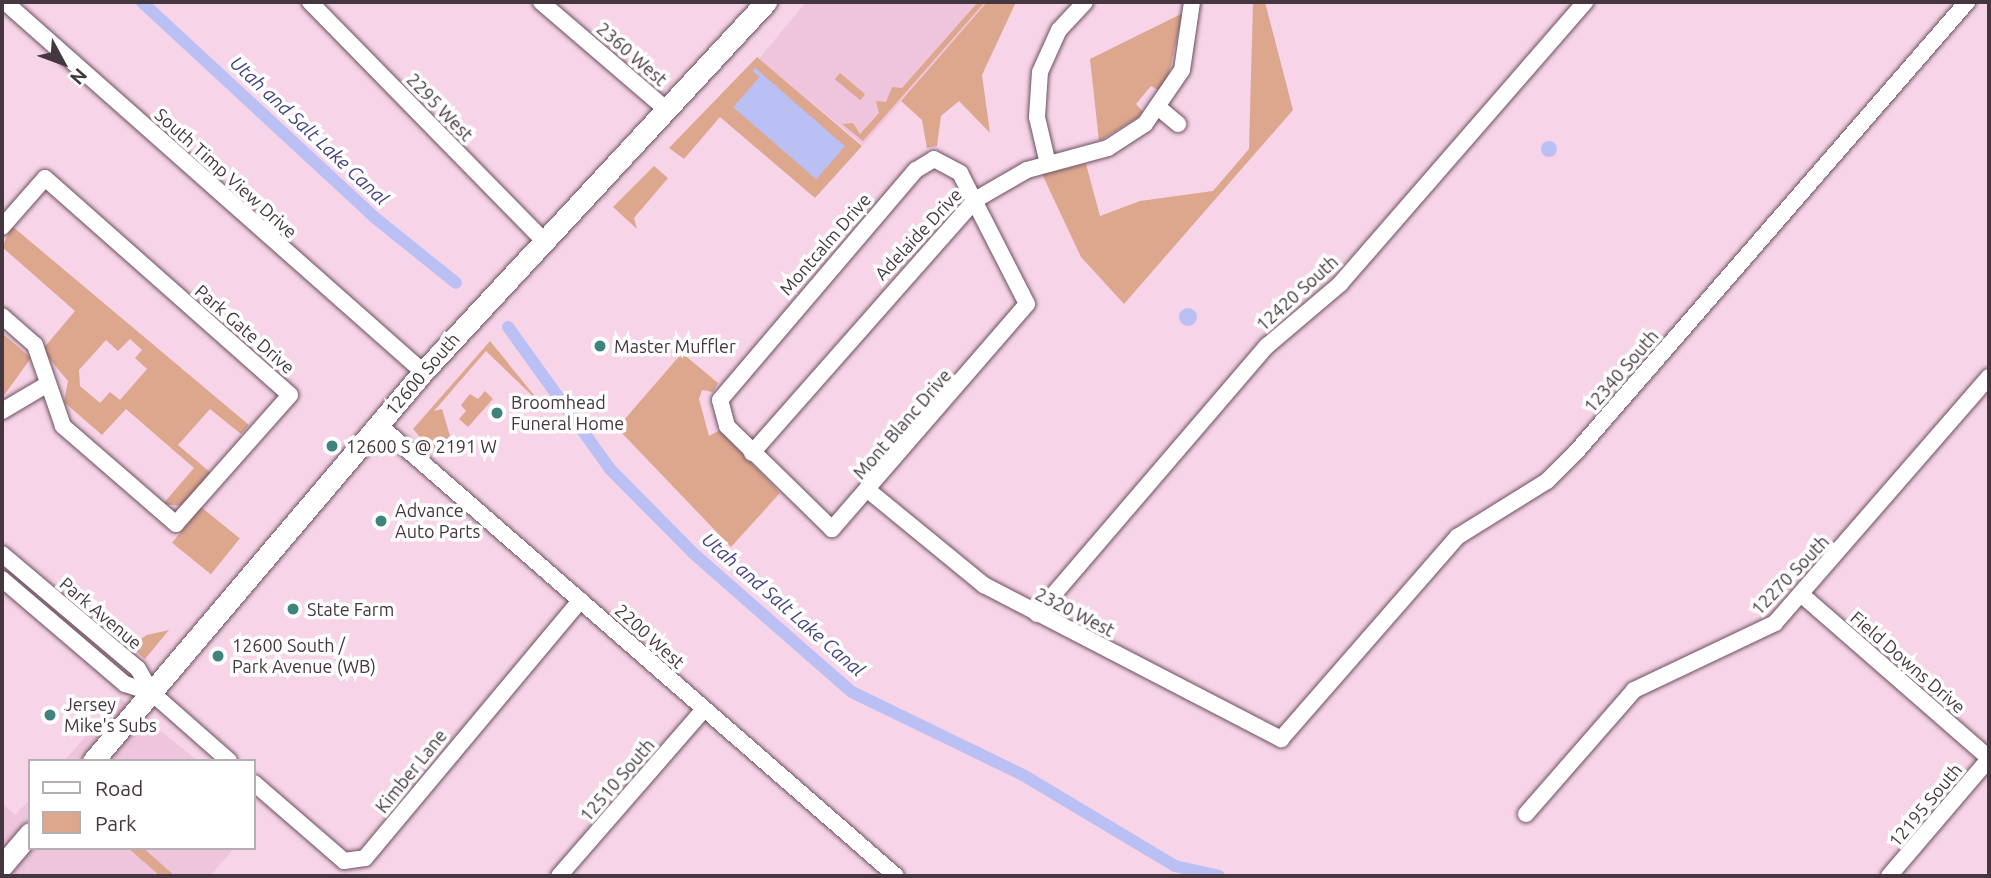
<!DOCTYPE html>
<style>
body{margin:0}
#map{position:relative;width:1991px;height:878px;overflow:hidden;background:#f7d4e8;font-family:Ubuntu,sans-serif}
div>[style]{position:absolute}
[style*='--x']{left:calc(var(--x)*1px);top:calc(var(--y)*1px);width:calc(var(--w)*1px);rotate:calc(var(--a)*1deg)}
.built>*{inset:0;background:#eec5dc}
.green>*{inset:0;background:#dda78e;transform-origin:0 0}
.water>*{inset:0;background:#babff4;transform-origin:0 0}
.round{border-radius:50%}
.stream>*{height:3.5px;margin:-1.75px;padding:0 1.75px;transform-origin:1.75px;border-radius:1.75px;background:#babff4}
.canal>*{height:12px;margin:-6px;padding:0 6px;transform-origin:6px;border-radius:6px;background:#babff4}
.roads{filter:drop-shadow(0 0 2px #6c4f60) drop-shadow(0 0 2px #6c4f60)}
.minor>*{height:16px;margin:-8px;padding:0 8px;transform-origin:8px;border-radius:8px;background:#fff}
.major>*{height:21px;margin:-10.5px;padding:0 10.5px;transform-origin:10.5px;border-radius:10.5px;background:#fff}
.dots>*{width:19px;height:19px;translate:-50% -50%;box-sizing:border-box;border:4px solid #fff;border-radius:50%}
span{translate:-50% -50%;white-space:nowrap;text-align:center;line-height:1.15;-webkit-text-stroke:7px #fff;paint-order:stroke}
.street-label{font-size:18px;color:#45373f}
.poi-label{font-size:18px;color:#45373f}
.left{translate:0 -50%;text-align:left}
.water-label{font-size:19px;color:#424383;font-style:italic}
.frame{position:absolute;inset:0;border:4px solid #45373f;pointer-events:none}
.legend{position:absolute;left:28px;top:759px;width:228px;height:91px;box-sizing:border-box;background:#fff;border:2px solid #b5afb2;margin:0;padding:9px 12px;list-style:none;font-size:21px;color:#45373f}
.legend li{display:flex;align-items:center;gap:14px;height:35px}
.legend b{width:35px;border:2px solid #b5afb2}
.north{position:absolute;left:28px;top:28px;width:70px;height:70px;-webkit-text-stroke:5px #fff;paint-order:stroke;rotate:131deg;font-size:19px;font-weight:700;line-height:28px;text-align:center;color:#45373f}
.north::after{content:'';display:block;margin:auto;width:24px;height:32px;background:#45373f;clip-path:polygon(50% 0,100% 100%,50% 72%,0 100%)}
</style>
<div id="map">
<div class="built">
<div style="clip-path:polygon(806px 2px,987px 2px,863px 145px,759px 59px)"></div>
<div style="clip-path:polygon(119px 698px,198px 761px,64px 761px)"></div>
<div style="clip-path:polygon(30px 799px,30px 848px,234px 848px,210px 876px,2px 876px,2px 803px,15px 815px)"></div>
</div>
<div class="green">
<div style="clip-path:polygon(978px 2px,985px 2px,863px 141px,842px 124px,853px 123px,860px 134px,879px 113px,876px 101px,886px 102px,892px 87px,902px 88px)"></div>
<div style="clip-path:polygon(987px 2px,1016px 2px,982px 75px,990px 133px,959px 101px,941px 116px,937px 146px,927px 148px,922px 120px,901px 101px)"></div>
<div style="clip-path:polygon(1253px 2px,1265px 2px,1293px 110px,1124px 304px,1081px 257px,1042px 174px,1086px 164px,1100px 216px,1140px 201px,1213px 191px,1249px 149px)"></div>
<div style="clip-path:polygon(1183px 13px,1167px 81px,1160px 91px,1151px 86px,1136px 104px,1143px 112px,1137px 118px,1099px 141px,1090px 59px)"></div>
<div style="clip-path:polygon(757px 57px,862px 146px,815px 198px,720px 117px,684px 159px,669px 148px)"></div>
<div style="left:840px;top:73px;width:33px;height:8px;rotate:40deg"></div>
<div style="clip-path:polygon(654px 166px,668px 178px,634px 218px,637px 229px,613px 207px)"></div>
<div style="clip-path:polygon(evenodd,12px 226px,249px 425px,241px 434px,210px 409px,178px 445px,211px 473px,182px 506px,163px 504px,194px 468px,126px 409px,102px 435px,64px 402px,68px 381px,42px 350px,75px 311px,2px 247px,12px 226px,130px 339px,142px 350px,135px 358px,147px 369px,120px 400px,110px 392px,100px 403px,80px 386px,79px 370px,106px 340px,118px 351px,130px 339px)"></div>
<div style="clip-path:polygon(2px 333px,31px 358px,2px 398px)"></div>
<div style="clip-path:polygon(490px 341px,542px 405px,486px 351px,434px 411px,442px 409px,450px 436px,434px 453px,413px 429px)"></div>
<div style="clip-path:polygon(682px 353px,718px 383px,713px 392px,702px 390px,699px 399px,709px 436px,720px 430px,780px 493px,731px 547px,617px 428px)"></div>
<div style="clip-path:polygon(485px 391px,493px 399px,468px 427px,459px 419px,466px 411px,461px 405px,470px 394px,478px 399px)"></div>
<div style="left:201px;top:507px;width:50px;height:46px;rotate:39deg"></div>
<div style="clip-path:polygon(169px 630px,145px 659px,130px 646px,147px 635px)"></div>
<div style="clip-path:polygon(128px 848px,143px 848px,175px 876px,160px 876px)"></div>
</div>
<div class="water">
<div style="left:762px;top:74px;width:110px;height:44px;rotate:41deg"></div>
<div class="round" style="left:1541px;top:141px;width:16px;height:16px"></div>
<div class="round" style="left:1179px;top:308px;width:18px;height:18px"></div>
</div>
<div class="stream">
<div style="--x:755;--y:70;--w:8;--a:40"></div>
</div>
<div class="canal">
<div style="--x:142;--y:2;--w:316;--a:42.8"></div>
<div style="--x:374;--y:217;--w:105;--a:38.8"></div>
<div style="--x:508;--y:327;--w:175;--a:54.3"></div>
<div style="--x:610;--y:469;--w:118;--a:45.3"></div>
<div style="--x:693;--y:553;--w:211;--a:41.2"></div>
<div style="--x:852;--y:692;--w:190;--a:25.9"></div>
<div style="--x:1023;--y:775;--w:177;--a:30.9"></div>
<div style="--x:1175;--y:866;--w:45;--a:12.8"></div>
</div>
<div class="roads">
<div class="minor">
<div style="--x:5;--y:2;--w:558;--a:41.51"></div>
<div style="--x:310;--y:2;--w:332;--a:45.6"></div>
<div style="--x:541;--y:2;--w:165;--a:40.6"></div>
<div style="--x:1159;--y:108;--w:25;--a:40"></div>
<div style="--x:934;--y:159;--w:30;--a:28"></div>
<div style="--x:960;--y:173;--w:147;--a:62.9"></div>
<div style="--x:1027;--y:304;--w:298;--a:130.9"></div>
<div style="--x:832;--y:529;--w:147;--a:-135.6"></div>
<div style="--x:727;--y:426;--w:27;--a:-105"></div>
<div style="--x:720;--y:400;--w:302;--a:-49.6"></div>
<div style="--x:916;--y:170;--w:21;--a:-31"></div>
<div style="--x:1048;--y:164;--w:48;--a:-103.2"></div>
<div style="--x:1037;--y:117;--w:45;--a:-86.2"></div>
<div style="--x:1040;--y:72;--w:46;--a:-65.7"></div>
<div style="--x:1059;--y:30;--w:38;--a:-47"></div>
<div style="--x:2;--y:227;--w:65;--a:-48.7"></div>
<div style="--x:45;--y:178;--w:327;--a:41.5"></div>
<div style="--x:290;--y:395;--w:172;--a:131.5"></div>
<div style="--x:176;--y:524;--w:150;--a:-139.1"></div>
<div style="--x:63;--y:426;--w:86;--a:-109.1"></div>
<div style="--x:35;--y:345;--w:44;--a:-138.7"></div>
<div style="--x:2;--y:411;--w:51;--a:-30.6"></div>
<div style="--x:378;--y:424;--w:687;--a:41.11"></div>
<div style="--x:752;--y:453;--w:337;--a:-48.6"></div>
<div style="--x:975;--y:200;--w:60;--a:-30"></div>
<div style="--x:1027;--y:170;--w:84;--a:-15.2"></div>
<div style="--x:1108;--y:148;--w:44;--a:-33"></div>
<div style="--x:1145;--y:124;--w:65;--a:-55.6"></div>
<div style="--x:1182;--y:70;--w:69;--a:-81.6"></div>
<div style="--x:869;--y:491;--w:149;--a:39.3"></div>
<div style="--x:984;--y:585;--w:335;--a:27.4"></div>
<div style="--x:1281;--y:739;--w:268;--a:-48.9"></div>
<div style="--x:1457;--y:537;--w:106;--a:-31.9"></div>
<div style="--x:1547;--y:481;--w:42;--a:-45"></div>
<div style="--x:1577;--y:451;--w:595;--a:-49.02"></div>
<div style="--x:2;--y:554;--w:178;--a:40.2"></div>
<div style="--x:138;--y:669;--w:28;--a:60"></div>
<div style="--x:152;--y:693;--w:103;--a:41.4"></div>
<div style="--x:2;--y:579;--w:162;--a:40.5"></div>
<div style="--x:125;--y:684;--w:28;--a:18"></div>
<div style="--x:1802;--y:595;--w:248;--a:41.1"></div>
<div style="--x:1037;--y:614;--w:353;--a:-49.4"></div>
<div style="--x:1267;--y:346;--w:96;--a:-40.3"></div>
<div style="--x:1340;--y:284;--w:374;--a:-49"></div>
<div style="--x:254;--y:783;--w:119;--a:40.9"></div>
<div style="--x:344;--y:861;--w:21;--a:-8"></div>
<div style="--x:365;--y:858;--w:336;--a:-50.1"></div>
<div style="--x:1526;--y:814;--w:164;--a:-48.9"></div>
<div style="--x:1634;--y:690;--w:156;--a:-25.4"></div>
<div style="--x:1775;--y:623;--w:326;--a:-49"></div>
<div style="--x:559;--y:876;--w:221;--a:-49"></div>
<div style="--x:1889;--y:876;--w:154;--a:-49.5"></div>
</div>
<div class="major">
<div style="--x:93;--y:761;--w:510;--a:-49.69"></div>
<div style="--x:423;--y:372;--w:505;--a:-47.17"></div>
<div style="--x:2;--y:866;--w:43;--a:-49.7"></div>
</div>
</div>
<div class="dots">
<div style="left:600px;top:346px;background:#3e847d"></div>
<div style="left:497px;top:413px;background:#3e847d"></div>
<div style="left:332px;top:446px;background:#3e847d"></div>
<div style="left:381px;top:521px;background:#3e847d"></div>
<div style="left:293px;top:609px;background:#3e847d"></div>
<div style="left:218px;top:656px;background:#3e847d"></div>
<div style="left:50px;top:715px;background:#3e847d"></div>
</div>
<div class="street-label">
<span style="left:632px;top:54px;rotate:41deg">2360 West</span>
<span style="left:440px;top:107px;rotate:46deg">2295 West</span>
<span style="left:226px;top:173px;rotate:42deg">South Timp View Drive</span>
<span style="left:918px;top:234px;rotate:-47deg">Adelaide Drive</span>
<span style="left:825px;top:244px;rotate:-49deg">Montcalm Drive</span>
<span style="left:1297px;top:293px;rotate:-42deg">12420 South</span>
<span style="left:245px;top:329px;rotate:41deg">Park Gate Drive</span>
<span style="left:1621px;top:371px;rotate:-49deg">12340 South</span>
<span style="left:422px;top:374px;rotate:-49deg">12600 South</span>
<span style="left:902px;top:424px;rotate:-49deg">Mont Blanc Drive</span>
<span style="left:1790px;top:575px;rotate:-46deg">12270 South</span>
<span style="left:1075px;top:612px;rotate:27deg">2320 West</span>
<span style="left:101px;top:613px;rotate:40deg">Park Avenue</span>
<span style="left:650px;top:636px;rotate:42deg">2200 West</span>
<span style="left:1908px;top:662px;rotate:41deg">Field Downs Drive</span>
<span style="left:411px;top:771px;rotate:-51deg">Kimber Lane</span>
<span style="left:617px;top:780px;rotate:-49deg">12510 South</span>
<span style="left:1925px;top:805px;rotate:-50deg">12195 South</span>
</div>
<div class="poi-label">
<span class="left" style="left:614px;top:346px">Master Muffler</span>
<span class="left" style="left:511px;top:413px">Broomhead<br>Funeral Home</span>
<span class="left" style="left:346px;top:446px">12600 S @ 2191 W</span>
<span class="left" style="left:395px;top:521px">Advance<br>Auto Parts</span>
<span class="left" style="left:307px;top:609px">State Farm</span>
<span class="left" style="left:232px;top:656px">12600 South /<br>Park Avenue (WB)</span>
<span class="left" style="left:64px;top:715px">Jersey<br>Mike's Subs</span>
</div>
<div class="water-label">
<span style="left:309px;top:131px;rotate:43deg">Utah and Salt Lake Canal</span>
<span style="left:783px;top:605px;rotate:41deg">Utah and Salt Lake Canal</span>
</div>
<div class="frame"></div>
<ul class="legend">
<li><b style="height:9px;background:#fff"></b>Road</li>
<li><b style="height:19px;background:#dda78e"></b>Park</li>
</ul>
<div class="north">N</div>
</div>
